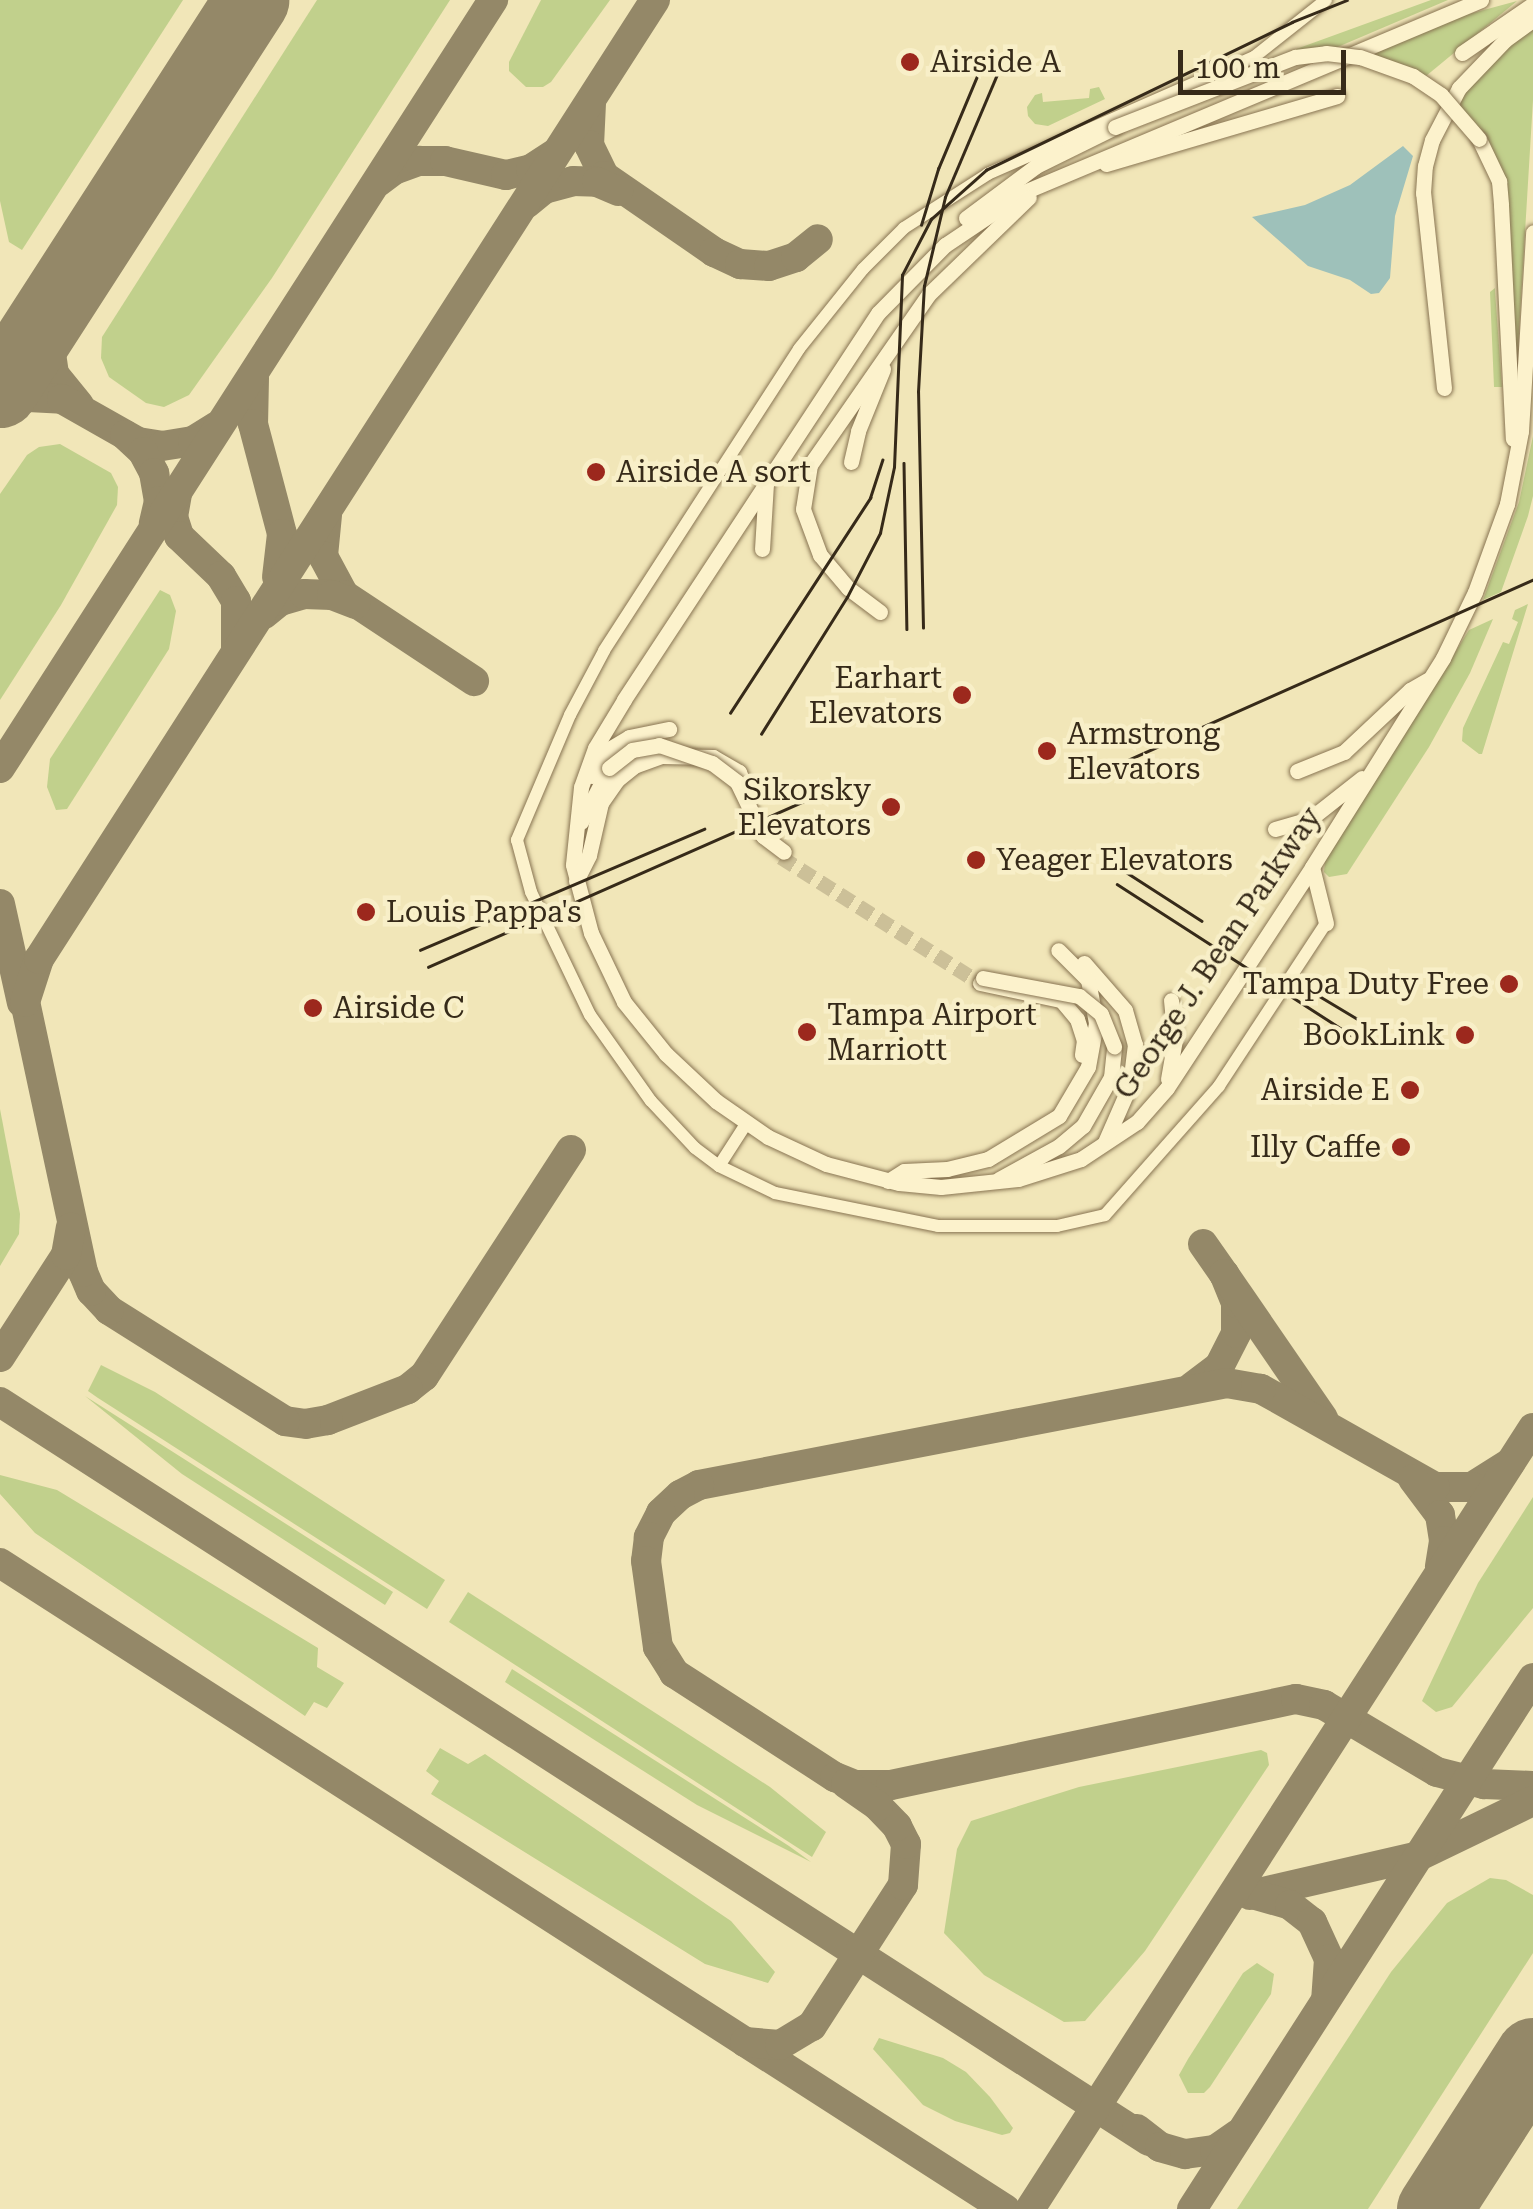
<!DOCTYPE html>
<style>
body{margin:0}
#map{position:relative;width:1533px;height:2209px;overflow:hidden;background:#f1e6b8;font-family:"Roboto Serif",serif}
div>[style]{position:absolute}
[style*='--x']{left:calc(var(--x)*1px);top:calc(var(--y)*1px);width:calc(var(--w)*1px);rotate:calc(var(--a)*1deg)}
.green>*{inset:0;background:#c1d08c}
.water>*{inset:0;background:#9ec1ba}
.taxiway>*{height:30px;margin:-15px;padding:0 15px;transform-origin:15px;border-radius:15px;background:#948868}
.runway>*{height:75px;margin:-37.5px;padding:0 37.5px;transform-origin:37.5px;border-radius:37.5px;background:#948868}
.tertiary-tunnel>*{height:15px;margin-top:-7.5px;transform-origin:0;background:repeating-linear-gradient(90deg,#ccc098 0 15px,transparent 0 23px)}
.roads{filter:drop-shadow(0 0 2px #887452) drop-shadow(0 0 2px #887452)}
.minor>*{height:12px;margin:-6px;padding:0 6px;transform-origin:6px;border-radius:6px;background:#fcf2cc}
.tertiary>*{height:15px;margin:-7.5px;padding:0 7.5px;transform-origin:7.5px;border-radius:7.5px;background:#fcf2cc}
.tram>*{height:2.5px;margin:-1.25px;padding:0 1.25px;transform-origin:1.25px;border-radius:1.25px;background:#362a19}
.bridges{filter:drop-shadow(0 0 2px #887452) drop-shadow(0 0 2px #887452)}
.tertiary-bridge>*{height:15px;margin:-7.5px;padding:0 7.5px;transform-origin:7.5px;border-radius:7.5px;background:#fcf2cc}
.dots>*{width:28px;height:28px;translate:-50% -50%;box-sizing:border-box;border:5px solid #f8efc8;border-radius:50%}
span{translate:-50% -50%;white-space:nowrap;text-align:center;line-height:1.15;-webkit-text-stroke:9px #f8efc8;paint-order:stroke}
.poi-label{font-size:30px;color:#362a19}
.left{translate:0 -50%;text-align:left}
.right{translate:-100% -50%;text-align:right}
.street-label{font-size:30px;color:#362a19}
.scale{position:absolute;left:1178px;top:50px;width:168px;height:45px;box-sizing:border-box;border:5px solid #362a19;border-top:0;padding-left:12px;font-size:30px;line-height:35px;white-space:nowrap;color:#362a19;-webkit-text-stroke:8px #f8efc8;paint-order:stroke}
</style>
<div id="map">
<div class="green">
<div style="clip-path:polygon(0 0,183px 0,22px 250px,9px 242px,0 201px)"></div>
<div style="clip-path:polygon(317px 0,450px 0,272px 278px,189px 395px,164px 407px,146px 403px,109px 377px,101px 358px,102px 337px)"></div>
<div style="clip-path:polygon(541px 0,610px 0,551px 82px,543px 87px,526px 87px,509px 71px,509px 62px)"></div>
<div style="clip-path:polygon(1431px 0,1448px 0,1333px 49px,1288px 52px)"></div>
<div style="clip-path:polygon(1517px 1px,1426px 76px,1373px 54px,1458px 17px)"></div>
<div style="clip-path:polygon(1533px 27px,1533px 100px,1517px 365px,1506px 209px,1457px 102px,1501px 52px)"></div>
<div style="clip-path:polygon(1099px 87px,1105px 99px,1048px 126px,1035px 124px,1028px 116px,1027px 107px,1035px 95px,1042px 93px,1043px 102px,1089px 98px,1090px 89px)"></div>
<div style="clip-path:polygon(1495px 288px,1495px 291px,1502px 387px,1494px 387px,1490px 292px)"></div>
<div style="clip-path:polygon(1533px 436px,1533px 496px,1528px 516px,1501px 592px,1483px 600px,1519px 502px)"></div>
<div style="clip-path:polygon(60px 444px,111px 473px,118px 487px,117px 505px,61px 605px,0 700px,0 494px,27px 455px,39px 447px)"></div>
<div style="clip-path:polygon(160px 590px,170px 595px,176px 611px,169px 649px,67px 809px,56px 810px,47px 787px,50px 759px)"></div>
<div style="clip-path:polygon(1528px 604px,1482px 754px,1479px 754px,1462px 741px,1463px 728px,1503px 642px,1509px 644px,1518px 622px,1512px 619px,1515px 610px)"></div>
<div style="clip-path:polygon(1493px 619px,1470px 673px,1429px 747px,1347px 874px,1329px 877px,1324px 872px,1325px 860px,1469px 630px)"></div>
<div style="clip-path:polygon(0 1109px,20px 1214px,19px 1234px,0 1266px)"></div>
<div style="clip-path:polygon(101px 1365px,155px 1392px,445px 1580px,427px 1609px,98px 1398px,88px 1391px)"></div>
<div style="clip-path:polygon(85px 1396px,393px 1592px,385px 1605px,182px 1474px)"></div>
<div style="clip-path:polygon(0 1475px,57px 1490px,318px 1648px,317px 1667px,344px 1683px,327px 1708px,314px 1702px,305px 1716px,35px 1533px,0 1494px)"></div>
<div style="clip-path:polygon(1533px 1497px,1533px 1608px,1452px 1707px,1436px 1712px,1422px 1701px,1478px 1583px)"></div>
<div style="clip-path:polygon(468px 1592px,770px 1787px,826px 1832px,812px 1857px,449px 1622px)"></div>
<div style="clip-path:polygon(512px 1669px,789px 1846px,811px 1862px,697px 1805px,593px 1739px,505px 1682px)"></div>
<div style="clip-path:polygon(440px 1748px,468px 1764px,485px 1754px,731px 1921px,775px 1972px,768px 1983px,705px 1964px,431px 1794px,439px 1781px,426px 1771px)"></div>
<div style="clip-path:polygon(1261px 1750px,1267px 1753px,1269px 1765px,1145px 1951px,1085px 2021px,1064px 2022px,984px 1975px,944px 1933px,957px 1849px,971px 1821px,1079px 1787px)"></div>
<div style="clip-path:polygon(1490px 1878px,1506px 1880px,1533px 1895px,1533px 1953px,1368px 2209px,1237px 2209px,1391px 1972px,1447px 1903px)"></div>
<div style="clip-path:polygon(1257px 1963px,1274px 1974px,1271px 1994px,1210px 2087px,1204px 2093px,1188px 2093px,1179px 2075px,1188px 2059px,1243px 1973px)"></div>
<div style="clip-path:polygon(879px 2038px,943px 2058px,966px 2072px,990px 2097px,1013px 2128px,1010px 2133px,1002px 2135px,955px 2121px,923px 2105px,873px 2049px)"></div>
</div>
<div class="water">
<div style="clip-path:polygon(1403px 146px,1413px 156px,1395px 216px,1390px 278px,1379px 293px,1371px 294px,1350px 280px,1308px 266px,1252px 217px,1305px 205px,1350px 185px)"></div>
</div>
<div class="taxiway">
<div style="--x:591;--y:103;--w:42;--a:92.7"></div>
<div style="--x:589;--y:145;--w:34;--a:64"></div>
<div style="--x:604;--y:176;--w:134;--a:34.6"></div>
<div style="--x:714;--y:252;--w:29;--a:25"></div>
<div style="--x:740;--y:264;--w:29;--a:4"></div>
<div style="--x:769;--y:266;--w:28;--a:-18"></div>
<div style="--x:796;--y:257;--w:28;--a:-39"></div>
<div style="--x:378;--y:182;--w:20;--a:-37"></div>
<div style="--x:394;--y:170;--w:27;--a:-20"></div>
<div style="--x:419;--y:161;--w:26;--a:0"></div>
<div style="--x:445;--y:161;--w:63;--a:12.9"></div>
<div style="--x:506;--y:175;--w:26;--a:-13"></div>
<div style="--x:531;--y:169;--w:27;--a:-33"></div>
<div style="--x:527;--y:203;--w:22;--a:-39"></div>
<div style="--x:544;--y:189;--w:30;--a:-15"></div>
<div style="--x:573;--y:181;--w:24;--a:2"></div>
<div style="--x:597;--y:182;--w:23;--a:23"></div>
<div style="--x:254;--y:378;--w:46;--a:91.2"></div>
<div style="--x:253;--y:424;--w:114;--a:75.2"></div>
<div style="--x:282;--y:534;--w:43;--a:96.6"></div>
<div style="--x:79;--y:405;--w:40;--a:-129"></div>
<div style="--x:54;--y:374;--w:41;--a:-98.3"></div>
<div style="--x:48;--y:333;--w:33;--a:-69"></div>
<div style="--x:60;--y:302;--w:102;--a:-58.7"></div>
<div style="--x:0;--y:408;--w:30;--a:-21"></div>
<div style="--x:28;--y:397;--w:34;--a:3"></div>
<div style="--x:62;--y:399;--w:87;--a:29.5"></div>
<div style="--x:138;--y:442;--w:24;--a:9"></div>
<div style="--x:162;--y:446;--w:31;--a:-9"></div>
<div style="--x:193;--y:441;--w:28;--a:-32"></div>
<div style="--x:125;--y:435;--w:25;--a:43"></div>
<div style="--x:143;--y:452;--w:24;--a:62"></div>
<div style="--x:154;--y:473;--w:28;--a:80"></div>
<div style="--x:159;--y:501;--w:23;--a:103"></div>
<div style="--x:177;--y:494;--w:23;--a:100"></div>
<div style="--x:173;--y:517;--w:20;--a:72"></div>
<div style="--x:179;--y:536;--w:58;--a:43.6"></div>
<div style="--x:221;--y:576;--w:29;--a:59"></div>
<div style="--x:236;--y:601;--w:47;--a:90"></div>
<div style="--x:327;--y:515;--w:41;--a:95.6"></div>
<div style="--x:323;--y:556;--w:44;--a:61.7"></div>
<div style="--x:344;--y:595;--w:156;--a:33.5"></div>
<div style="--x:264;--y:614;--w:21;--a:-39"></div>
<div style="--x:280;--y:601;--w:25;--a:-16"></div>
<div style="--x:304;--y:594;--w:28;--a:2"></div>
<div style="--x:332;--y:595;--w:25;--a:21"></div>
<div style="--x:0;--y:768;--w:913;--a:-57.3"></div>
<div style="--x:0;--y:904;--w:101;--a:77.5"></div>
<div style="--x:571;--y:1150;--w:270;--a:123"></div>
<div style="--x:424;--y:1376;--w:21;--a:141"></div>
<div style="--x:408;--y:1389;--w:86;--a:158.8"></div>
<div style="--x:328;--y:1420;--w:22;--a:170"></div>
<div style="--x:306;--y:1424;--w:21;--a:-172"></div>
<div style="--x:285;--y:1421;--w:208;--a:-147.8"></div>
<div style="--x:109;--y:1310;--w:26;--a:-133"></div>
<div style="--x:91;--y:1291;--w:21;--a:-113"></div>
<div style="--x:83;--y:1272;--w:276;--a:-102.1"></div>
<div style="--x:25;--y:1002;--w:45;--a:-72"></div>
<div style="--x:39;--y:959;--w:1140;--a:-57.29"></div>
<div style="--x:1203;--y:1244;--w:37;--a:55"></div>
<div style="--x:0;--y:1357;--w:121;--a:-57.1"></div>
<div style="--x:66;--y:1255;--w:28;--a:-80"></div>
<div style="--x:1192;--y:1387;--w:34;--a:-37"></div>
<div style="--x:1219;--y:1367;--w:38;--a:-63"></div>
<div style="--x:1236;--y:1333;--w:30;--a:-90"></div>
<div style="--x:1236;--y:1303;--w:31;--a:-112"></div>
<div style="--x:1224;--y:1274;--w:175;--a:55.5"></div>
<div style="--x:0;--y:1402;--w:1366;--a:32.75"></div>
<div style="--x:1510;--y:1463;--w:45;--a:147.7"></div>
<div style="--x:1472;--y:1487;--w:37;--a:180"></div>
<div style="--x:1435;--y:1487;--w:200;--a:-150.6"></div>
<div style="--x:1261;--y:1389;--w:35;--a:-170"></div>
<div style="--x:1227;--y:1383;--w:538;--a:169.07"></div>
<div style="--x:699;--y:1485;--w:21;--a:152"></div>
<div style="--x:680;--y:1495;--w:26;--a:137"></div>
<div style="--x:661;--y:1513;--w:27;--a:117"></div>
<div style="--x:649;--y:1537;--w:24;--a:97"></div>
<div style="--x:646;--y:1561;--w:87;--a:82.1"></div>
<div style="--x:658;--y:1647;--w:31;--a:58"></div>
<div style="--x:674;--y:1673;--w:192;--a:32.9"></div>
<div style="--x:835;--y:1777;--w:22;--a:22"></div>
<div style="--x:855;--y:1785;--w:36;--a:0"></div>
<div style="--x:891;--y:1785;--w:414;--a:-12"></div>
<div style="--x:1296;--y:1699;--w:29;--a:12"></div>
<div style="--x:1324;--y:1705;--w:131;--a:30.7"></div>
<div style="--x:1437;--y:1772;--w:49;--a:14.3"></div>
<div style="--x:1484;--y:1784;--w:49;--a:2.3"></div>
<div style="--x:1413;--y:1479;--w:45;--a:53.1"></div>
<div style="--x:1440;--y:1515;--w:26;--a:81"></div>
<div style="--x:1444;--y:1541;--w:26;--a:99"></div>
<div style="--x:0;--y:1563;--w:1195;--a:32.73"></div>
<div style="--x:1250;--y:1895;--w:173;--a:-13"></div>
<div style="--x:1419;--y:1856;--w:127;--a:-25.8"></div>
<div style="--x:1256;--y:1895;--w:35;--a:16"></div>
<div style="--x:1290;--y:1905;--w:28;--a:38"></div>
<div style="--x:1312;--y:1922;--w:41;--a:65.3"></div>
<div style="--x:1329;--y:1959;--w:39;--a:94"></div>
<div style="--x:745;--y:2042;--w:35;--a:5"></div>
<div style="--x:780;--y:2045;--w:37;--a:-31"></div>
<div style="--x:812;--y:2026;--w:168;--a:-57.2"></div>
<div style="--x:903;--y:1885;--w:41;--a:-85.8"></div>
<div style="--x:906;--y:1844;--w:20;--a:-117"></div>
<div style="--x:897;--y:1826;--w:28;--a:-134"></div>
<div style="--x:878;--y:1806;--w:39;--a:-145"></div>
<div style="--x:1137;--y:2129;--w:29;--a:38"></div>
<div style="--x:1160;--y:2147;--w:26;--a:16"></div>
<div style="--x:1185;--y:2154;--w:30;--a:-8"></div>
<div style="--x:1215;--y:2150;--w:28;--a:-35"></div>
<div style="--x:1030;--y:2209;--w:929;--a:-57.22"></div>
<div style="--x:1192;--y:2209;--w:631;--a:-57.29"></div>
</div>
<div class="runway">
<div style="--x:0;--y:390;--w:464;--a:-57.2"></div>
<div style="--x:1434;--y:2209;--w:183;--a:-57.3"></div>
</div>
<div class="tertiary-tunnel">
<div style="--x:781;--y:857;--w:236;--a:32.3"></div>
</div>
<div class="roads">
<div class="minor">
<div style="--x:1326;--y:0;--w:92;--a:141.6"></div>
<div style="--x:1254;--y:57;--w:291;--a:156.3"></div>
<div style="--x:988;--y:174;--w:100;--a:147.3"></div>
<div style="--x:904;--y:228;--w:58;--a:135"></div>
<div style="--x:863;--y:269;--w:102;--a:128.7"></div>
<div style="--x:799;--y:349;--w:359;--a:122.9"></div>
<div style="--x:604;--y:651;--w:72;--a:118"></div>
<div style="--x:570;--y:715;--w:136;--a:113"></div>
<div style="--x:517;--y:840;--w:54;--a:74.9"></div>
<div style="--x:531;--y:892;--w:136;--a:64.4"></div>
<div style="--x:590;--y:1015;--w:105;--a:54.7"></div>
<div style="--x:651;--y:1101;--w:64;--a:46.9"></div>
<div style="--x:695;--y:1148;--w:30;--a:37"></div>
<div style="--x:719;--y:1166;--w:62;--a:25.7"></div>
<div style="--x:775;--y:1193;--w:166;--a:11.4"></div>
<div style="--x:938;--y:1226;--w:119;--a:0"></div>
<div style="--x:1057;--y:1226;--w:49;--a:-12.9"></div>
<div style="--x:1105;--y:1215;--w:172;--a:-48.5"></div>
<div style="--x:1219;--y:1086;--w:195;--a:-56.7"></div>
<div style="--x:719;--y:1166;--w:50;--a:-57.3"></div>
</div>
<div class="tertiary">
<div style="--x:1481;--y:0;--w:496;--a:157.2"></div>
<div style="--x:1024;--y:192;--w:95;--a:146.1"></div>
<div style="--x:945;--y:245;--w:95;--a:134.6"></div>
<div style="--x:878;--y:313;--w:463;--a:123.3"></div>
<div style="--x:624;--y:700;--w:56;--a:121.1"></div>
<div style="--x:595;--y:748;--w:41;--a:109.7"></div>
<div style="--x:581;--y:787;--w:78;--a:95.9"></div>
<div style="--x:573;--y:865;--w:70;--a:75.2"></div>
<div style="--x:591;--y:933;--w:76;--a:64.4"></div>
<div style="--x:624;--y:1002;--w:67;--a:51.1"></div>
<div style="--x:666;--y:1054;--w:69;--a:43.2"></div>
<div style="--x:716;--y:1101;--w:63;--a:34.7"></div>
<div style="--x:768;--y:1137;--w:64;--a:25"></div>
<div style="--x:826;--y:1164;--w:75;--a:14.6"></div>
<div style="--x:899;--y:1183;--w:42;--a:5.4"></div>
<div style="--x:941;--y:1187;--w:77;--a:-5.9"></div>
<div style="--x:1018;--y:1179;--w:66;--a:-17.6"></div>
<div style="--x:1081;--y:1159;--w:67;--a:-33.5"></div>
<div style="--x:1137;--y:1122;--w:45;--a:-48.6"></div>
<div style="--x:1167;--y:1088;--w:264;--a:-56.7"></div>
<div style="--x:1312;--y:867;--w:247;--a:-57.9"></div>
<div style="--x:1443;--y:658;--w:73;--a:-64.1"></div>
<div style="--x:1475;--y:592;--w:94;--a:-70"></div>
<div style="--x:1507;--y:504;--w:74;--a:-79.1"></div>
<div style="--x:1521;--y:431;--w:199;--a:-86.5"></div>
<div style="--x:1462;--y:53;--w:86;--a:-34.6"></div>
<div style="--x:1479;--y:139;--w:47;--a:64.5"></div>
<div style="--x:1499;--y:181;--w:24;--a:85"></div>
<div style="--x:1501;--y:205;--w:234;--a:87.1"></div>
<div style="--x:1106;--y:164;--w:241;--a:-16.4"></div>
<div style="--x:966;--y:218;--w:87;--a:-36.6"></div>
<div style="--x:1036;--y:166;--w:88;--a:-26.3"></div>
<div style="--x:1444;--y:388;--w:196;--a:-96.1"></div>
<div style="--x:1423;--y:193;--w:27;--a:-86"></div>
<div style="--x:1425;--y:166;--w:27;--a:-75"></div>
<div style="--x:1432;--y:140;--w:59;--a:-62.6"></div>
<div style="--x:1459;--y:88;--w:66;--a:-46.2"></div>
<div style="--x:1505;--y:40;--w:34;--a:-36"></div>
<div style="--x:851;--y:462;--w:32;--a:-77"></div>
<div style="--x:858;--y:431;--w:67;--a:-68"></div>
<div style="--x:762;--y:549;--w:66;--a:-86.5"></div>
<div style="--x:880;--y:612;--w:40;--a:-143"></div>
<div style="--x:848;--y:588;--w:43;--a:-130.3"></div>
<div style="--x:820;--y:555;--w:49;--a:-110.3"></div>
<div style="--x:803;--y:509;--w:45;--a:-81"></div>
<div style="--x:810;--y:465;--w:208;--a:-55.2"></div>
<div style="--x:929;--y:294;--w:139;--a:-44.1"></div>
<div style="--x:1297;--y:771;--w:51;--a:-22"></div>
<div style="--x:1344;--y:752;--w:91;--a:-43.2"></div>
<div style="--x:1410;--y:690;--w:20;--a:-30"></div>
<div style="--x:592;--y:776;--w:34;--a:-56"></div>
<div style="--x:611;--y:748;--w:21;--a:-31"></div>
<div style="--x:629;--y:737;--w:41;--a:-11.3"></div>
<div style="--x:581;--y:822;--w:61;--a:-62.6"></div>
<div style="--x:1275;--y:829;--w:36;--a:-16"></div>
<div style="--x:1310;--y:819;--w:66;--a:-38.3"></div>
<div style="--x:1312;--y:867;--w:58;--a:76"></div>
<div style="--x:576;--y:881;--w:29;--a:-63"></div>
<div style="--x:589;--y:855;--w:53;--a:-77"></div>
<div style="--x:601;--y:803;--w:28;--a:-55"></div>
<div style="--x:617;--y:780;--w:22;--a:-39"></div>
<div style="--x:634;--y:766;--w:30;--a:-20"></div>
<div style="--x:662;--y:756;--w:51;--a:1.1"></div>
<div style="--x:713;--y:757;--w:30;--a:30"></div>
<div style="--x:739;--y:772;--w:22;--a:68"></div>
<div style="--x:1084;--y:963;--w:62;--a:48.9"></div>
<div style="--x:1125;--y:1010;--w:35;--a:74"></div>
<div style="--x:1135;--y:1044;--w:41;--a:97"></div>
<div style="--x:1130;--y:1085;--w:62;--a:113.7"></div>
<div style="--x:980;--y:983;--w:83;--a:11.9"></div>
<div style="--x:1061;--y:1000;--w:25;--a:50"></div>
<div style="--x:1077;--y:1019;--w:22;--a:72"></div>
<div style="--x:1084;--y:1040;--w:15;--a:98"></div>
<div style="--x:1168;--y:1079;--w:40;--a:-80"></div>
<div style="--x:1175;--y:1040;--w:40;--a:-95.7"></div>
<div style="--x:999;--y:1179;--w:68;--a:-28.8"></div>
<div style="--x:1059;--y:1146;--w:31;--a:-40"></div>
<div style="--x:1083;--y:1126;--w:56;--a:-60.3"></div>
<div style="--x:1111;--y:1077;--w:30;--a:-84"></div>
<div style="--x:888;--y:1181;--w:19;--a:-32"></div>
<div style="--x:904;--y:1171;--w:43;--a:-2.7"></div>
<div style="--x:947;--y:1169;--w:42;--a:-13.7"></div>
<div style="--x:988;--y:1159;--w:83;--a:-31.2"></div>
<div style="--x:1059;--y:1116;--w:57;--a:-59.4"></div>
<div style="--x:1088;--y:1067;--w:45;--a:-79.7"></div>
<div style="--x:1096;--y:1023;--w:44;--a:-100.5"></div>
<div style="--x:1088;--y:980;--w:42;--a:-135"></div>
</div>
</div>
<div class="tram">
<div style="--x:921;--y:225;--w:59;--a:-73.1"></div>
<div style="--x:938;--y:169;--w:116;--a:-67.2"></div>
<div style="--x:904;--y:463;--w:166;--a:89"></div>
<div style="--x:923;--y:628;--w:236;--a:-91.2"></div>
<div style="--x:918;--y:392;--w:106;--a:-86.8"></div>
<div style="--x:924;--y:286;--w:91;--a:-76.7"></div>
<div style="--x:945;--y:197;--w:138;--a:-67"></div>
<div style="--x:730;--y:713;--w:257;--a:-56.9"></div>
<div style="--x:870;--y:498;--w:40;--a:-72"></div>
<div style="--x:761;--y:734;--w:162;--a:-57.9"></div>
<div style="--x:847;--y:597;--w:72;--a:-62.7"></div>
<div style="--x:880;--y:533;--w:67;--a:-78"></div>
<div style="--x:894;--y:467;--w:192;--a:-87.6"></div>
<div style="--x:902;--y:275;--w:63;--a:-62.6"></div>
<div style="--x:931;--y:219;--w:74;--a:-41.7"></div>
<div style="--x:986;--y:170;--w:340;--a:-25.8"></div>
<div style="--x:1292;--y:22;--w:59;--a:-21.8"></div>
<div style="--x:1110;--y:768;--w:463;--a:-24"></div>
<div style="--x:1126;--y:872;--w:90;--a:32.8"></div>
<div style="--x:1117;--y:884;--w:292;--a:32.8"></div>
<div style="--x:420;--y:950;--w:309;--a:-23.1"></div>
<div style="--x:428;--y:967;--w:419;--a:-23.8"></div>
<div style="--x:1311;--y:991;--w:70;--a:31"></div>
</div>
<div class="bridges">
<div class="tertiary-bridge">
<div style="--x:1115;--y:127;--w:193;--a:-21.3"></div>
<div style="--x:1295;--y:57;--w:31;--a:-7"></div>
<div style="--x:1326;--y:53;--w:34;--a:7"></div>
<div style="--x:1360;--y:57;--w:56;--a:19.7"></div>
<div style="--x:1413;--y:76;--w:34;--a:34"></div>
<div style="--x:1441;--y:95;--w:58;--a:49.2"></div>
<div style="--x:609;--y:768;--w:29;--a:-38"></div>
<div style="--x:632;--y:750;--w:27;--a:-10"></div>
<div style="--x:659;--y:745;--w:56;--a:18.8"></div>
<div style="--x:712;--y:763;--w:31;--a:37"></div>
<div style="--x:737;--y:782;--w:60;--a:64.3"></div>
<div style="--x:763;--y:836;--w:26;--a:37"></div>
<div style="--x:983;--y:978;--w:98;--a:10.6"></div>
<div style="--x:1079;--y:996;--w:28;--a:39"></div>
<div style="--x:1101;--y:1014;--w:35;--a:68"></div>
</div>
</div>
<div class="dots">
<div style="left:910px;top:62px;background:#9c281d"></div>
<div style="left:596px;top:472px;background:#9c281d"></div>
<div style="left:962px;top:695px;background:#9c281d"></div>
<div style="left:1047px;top:751px;background:#9c281d"></div>
<div style="left:891px;top:807px;background:#9c281d"></div>
<div style="left:976px;top:860px;background:#9c281d"></div>
<div style="left:366px;top:912px;background:#9c281d"></div>
<div style="left:1509px;top:984px;background:#9c281d"></div>
<div style="left:313px;top:1008px;background:#9c281d"></div>
<div style="left:807px;top:1032px;background:#9c281d"></div>
<div style="left:1465px;top:1035px;background:#9c281d"></div>
<div style="left:1410px;top:1090px;background:#9c281d"></div>
<div style="left:1401px;top:1147px;background:#9c281d"></div>
</div>
<div class="poi-label">
<span class="left" style="left:930px;top:62px">Airside A</span>
<span class="left" style="left:616px;top:472px">Airside A sort</span>
<span class="right" style="left:942px;top:695px">Earhart<br>Elevators</span>
<span class="left" style="left:1067px;top:751px">Armstrong<br>Elevators</span>
<span class="right" style="left:871px;top:807px">Sikorsky<br>Elevators</span>
<span class="left" style="left:996px;top:860px">Yeager Elevators</span>
<span class="left" style="left:386px;top:912px">Louis Pappa's</span>
<span class="right" style="left:1489px;top:984px">Tampa Duty Free</span>
<span class="left" style="left:333px;top:1008px">Airside C</span>
<span class="left" style="left:827px;top:1032px">Tampa Airport<br>Marriott</span>
<span class="right" style="left:1445px;top:1035px">BookLink</span>
<span class="right" style="left:1390px;top:1090px">Airside E</span>
<span class="right" style="left:1381px;top:1147px">Illy Caffe</span>
</div>
<div class="street-label">
<span style="left:1218px;top:953px;rotate:-56deg">George J. Bean Parkway</span>
</div>
<div class="scale">100 m</div>
</div>
